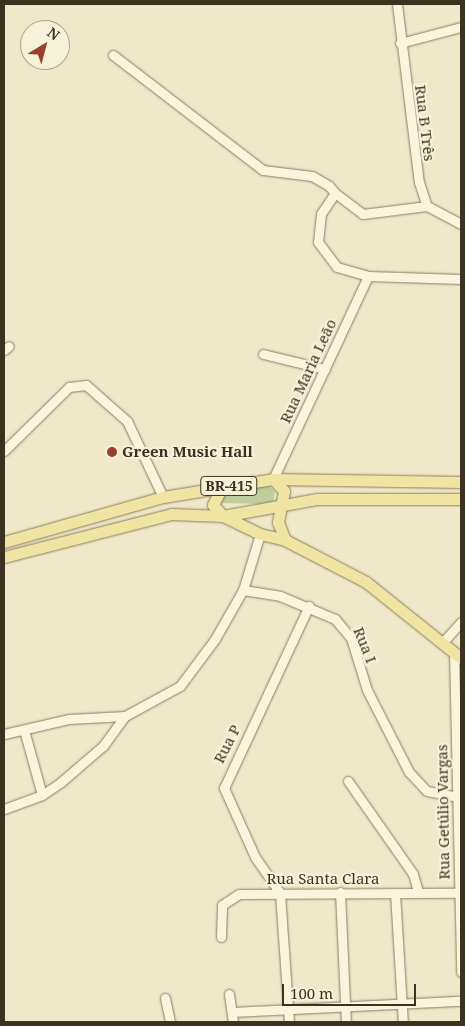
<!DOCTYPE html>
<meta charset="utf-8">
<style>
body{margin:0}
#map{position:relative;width:465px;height:1026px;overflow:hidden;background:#efe9c9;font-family:"Noto Serif",serif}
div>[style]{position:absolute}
.green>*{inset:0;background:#c0cd9d}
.roads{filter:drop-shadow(0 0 1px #8b7d5e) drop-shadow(0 0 1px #8b7d5e)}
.minor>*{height:9px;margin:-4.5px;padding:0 4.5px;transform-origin:4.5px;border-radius:4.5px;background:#f9f5dd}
.major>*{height:11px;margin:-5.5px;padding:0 5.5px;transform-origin:5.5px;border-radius:5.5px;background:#f0e4a3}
.dots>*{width:14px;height:14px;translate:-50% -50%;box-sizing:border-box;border:2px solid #f6f2d9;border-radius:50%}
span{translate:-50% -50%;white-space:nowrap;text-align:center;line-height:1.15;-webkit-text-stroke:4.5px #f6f2d9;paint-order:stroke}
.shield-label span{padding:1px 4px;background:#f6f2d9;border:1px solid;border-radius:4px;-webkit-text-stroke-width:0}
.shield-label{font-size:14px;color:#3c3221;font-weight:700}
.street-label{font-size:15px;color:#3c3221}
.poi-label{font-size:15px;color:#3c3221;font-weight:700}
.left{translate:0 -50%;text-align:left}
.frame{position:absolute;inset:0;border:5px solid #3c3221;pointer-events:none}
.north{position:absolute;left:20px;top:20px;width:50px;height:50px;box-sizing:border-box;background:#f6f2d9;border:1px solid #aca58f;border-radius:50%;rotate:37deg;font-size:14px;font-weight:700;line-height:20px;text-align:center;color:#3c3221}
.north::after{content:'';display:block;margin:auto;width:18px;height:22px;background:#9a3f2e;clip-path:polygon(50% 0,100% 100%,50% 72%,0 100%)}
.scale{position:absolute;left:282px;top:984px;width:134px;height:22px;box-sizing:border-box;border:2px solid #3c3221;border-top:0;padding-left:6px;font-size:15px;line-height:18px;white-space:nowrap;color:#3c3221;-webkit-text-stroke:4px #f6f2d9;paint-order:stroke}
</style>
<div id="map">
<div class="green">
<div style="clip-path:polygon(268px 485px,275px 492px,273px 504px,219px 503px,222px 493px)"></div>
</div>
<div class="roads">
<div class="minor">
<div style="left:397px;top:4px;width:179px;rotate:83deg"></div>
<div style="left:419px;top:182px;width:25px;rotate:72deg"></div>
<div style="left:427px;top:206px;width:38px;rotate:28deg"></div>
<div style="left:400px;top:43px;width:63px;rotate:-14.7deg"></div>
<div style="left:113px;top:55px;width:189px;rotate:37.5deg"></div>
<div style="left:263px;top:170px;width:49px;rotate:7deg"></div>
<div style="left:312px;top:176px;width:20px;rotate:30deg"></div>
<div style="left:329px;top:186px;width:9px;rotate:49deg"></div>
<div style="left:335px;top:193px;width:25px;rotate:124deg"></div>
<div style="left:321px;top:214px;width:28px;rotate:96deg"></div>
<div style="left:318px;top:242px;width:31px;rotate:53deg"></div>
<div style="left:337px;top:267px;width:32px;rotate:16deg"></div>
<div style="left:368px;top:276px;width:93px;rotate:1.8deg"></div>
<div style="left:335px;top:193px;width:35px;rotate:37deg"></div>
<div style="left:363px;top:214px;width:64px;rotate:-7.1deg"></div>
<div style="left:4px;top:350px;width:6px;rotate:-39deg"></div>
<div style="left:263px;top:354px;width:64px;rotate:13.6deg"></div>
<div style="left:4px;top:451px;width:91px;rotate:-44.6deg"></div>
<div style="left:69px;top:387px;width:17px;rotate:-7deg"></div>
<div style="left:86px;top:385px;width:55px;rotate:41.3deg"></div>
<div style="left:127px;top:421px;width:84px;rotate:64.7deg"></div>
<div style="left:273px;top:479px;width:224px;rotate:-64.9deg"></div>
<div style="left:260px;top:534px;width:59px;rotate:106.9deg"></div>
<div style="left:243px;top:590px;width:37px;rotate:9deg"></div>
<div style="left:280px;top:596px;width:60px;rotate:22.7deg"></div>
<div style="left:335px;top:619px;width:25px;rotate:50deg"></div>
<div style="left:351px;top:638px;width:54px;rotate:72.9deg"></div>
<div style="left:367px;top:690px;width:92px;rotate:62.9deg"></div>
<div style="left:409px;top:772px;width:26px;rotate:47deg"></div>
<div style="left:427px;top:791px;width:31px;rotate:11deg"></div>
<div style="left:443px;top:642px;width:27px;rotate:-48deg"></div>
<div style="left:454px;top:652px;width:320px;rotate:88.7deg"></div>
<div style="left:24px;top:730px;width:67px;rotate:74.5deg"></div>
<div style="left:4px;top:734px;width:67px;rotate:-13deg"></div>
<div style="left:69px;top:719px;width:56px;rotate:-3.1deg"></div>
<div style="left:348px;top:781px;width:113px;rotate:55deg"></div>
<div style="left:413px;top:874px;width:19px;rotate:74deg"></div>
<div style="left:4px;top:809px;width:40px;rotate:-20.2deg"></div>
<div style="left:42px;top:795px;width:23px;rotate:-34deg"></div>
<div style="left:61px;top:782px;width:55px;rotate:-40.6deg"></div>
<div style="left:103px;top:746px;width:37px;rotate:-54deg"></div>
<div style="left:125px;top:716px;width:63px;rotate:-28.6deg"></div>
<div style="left:180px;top:686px;width:59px;rotate:-53.3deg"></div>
<div style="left:215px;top:639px;width:56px;rotate:-60.3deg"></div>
<div style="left:340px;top:892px;width:130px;rotate:87.4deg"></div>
<div style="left:395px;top:893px;width:129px;rotate:86.5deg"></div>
<div style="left:221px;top:937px;width:32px;rotate:-88deg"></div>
<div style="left:222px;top:905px;width:20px;rotate:-33deg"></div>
<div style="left:239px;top:894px;width:222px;rotate:-0.3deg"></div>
<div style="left:229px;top:994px;width:28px;rotate:82deg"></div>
<div style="left:165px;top:998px;width:25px;rotate:78deg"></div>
<div style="left:232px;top:1012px;width:229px;rotate:-2.8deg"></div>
<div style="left:289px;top:1022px;width:129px;rotate:-94deg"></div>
<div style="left:280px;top:893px;width:44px;rotate:-124.8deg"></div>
<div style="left:255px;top:857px;width:76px;rotate:-114.2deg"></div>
<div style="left:224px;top:788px;width:201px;rotate:-65deg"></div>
</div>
<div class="major">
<div style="left:273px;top:479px;width:16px;rotate:47deg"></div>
<div style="left:284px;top:491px;width:32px;rotate:101deg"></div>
<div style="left:278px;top:522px;width:19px;rotate:69deg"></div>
<div style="left:222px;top:487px;width:20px;rotate:117deg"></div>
<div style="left:213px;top:505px;width:15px;rotate:48deg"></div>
<div style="left:223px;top:516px;width:41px;rotate:25.9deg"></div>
<div style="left:260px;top:534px;width:26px;rotate:13deg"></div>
<div style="left:285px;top:540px;width:91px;rotate:27.4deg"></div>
<div style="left:366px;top:582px;width:122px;rotate:38.7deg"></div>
<div style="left:4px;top:542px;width:165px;rotate:-15.8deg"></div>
<div style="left:163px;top:497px;width:111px;rotate:-9.3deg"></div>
<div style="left:273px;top:479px;width:188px;rotate:0.9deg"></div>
<div style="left:4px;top:557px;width:172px;rotate:-14.4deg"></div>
<div style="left:171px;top:514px;width:52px;rotate:2.2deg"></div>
<div style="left:223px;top:516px;width:96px;rotate:-10.3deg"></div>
<div style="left:317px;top:499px;width:144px"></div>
</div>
</div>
<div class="dots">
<div style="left:112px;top:452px;background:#9a3f2e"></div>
</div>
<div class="shield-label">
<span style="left:229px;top:486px">BR-415</span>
</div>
<div class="street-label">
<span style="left:425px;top:123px;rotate:83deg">Rua B Três</span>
<span style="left:308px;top:371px;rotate:-65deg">Rua Maria Leão</span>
<span style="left:365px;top:645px;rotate:68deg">Rua I</span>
<span style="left:227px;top:744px;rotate:-63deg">Rua P</span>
<span style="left:443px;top:812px;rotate:-91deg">Rua Getúlio Vargas</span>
<span style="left:323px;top:879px">Rua Santa Clara</span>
</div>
<div class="poi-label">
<span class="left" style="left:122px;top:452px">Green Music Hall</span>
</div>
<div class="frame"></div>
<div class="north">N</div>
<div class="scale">100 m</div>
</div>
